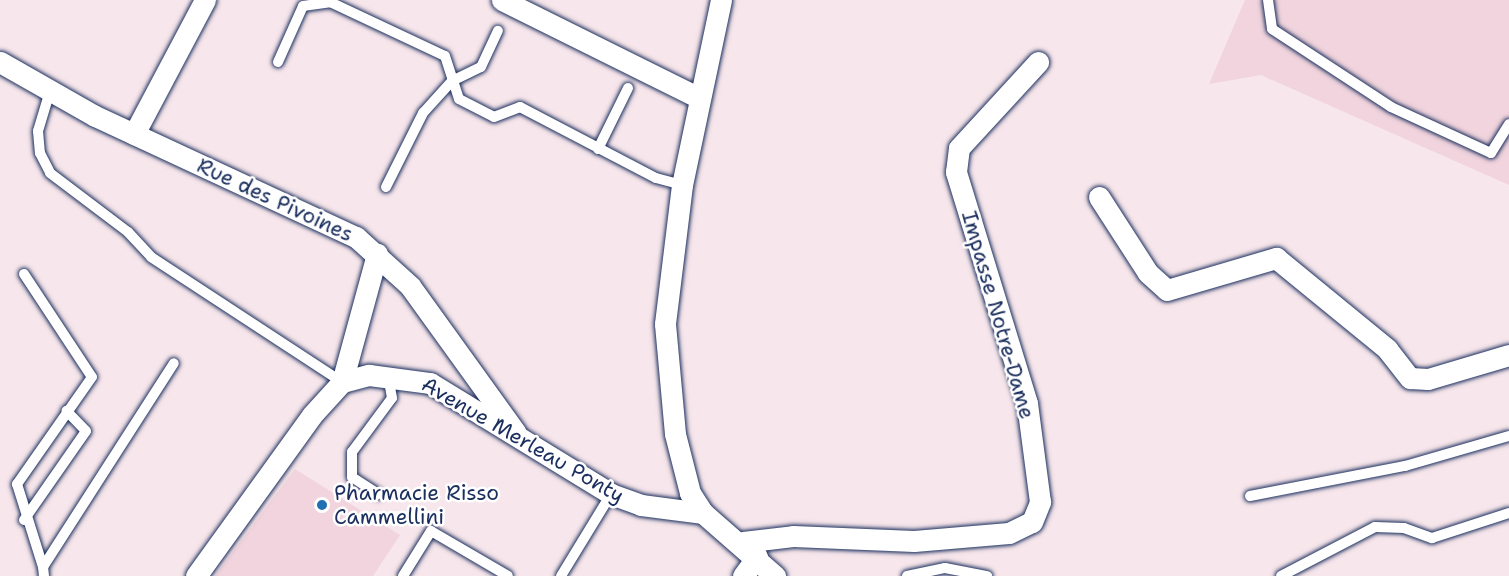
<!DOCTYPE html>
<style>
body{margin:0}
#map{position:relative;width:1509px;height:576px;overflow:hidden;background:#f7e6eb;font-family:"Shantell Sans",sans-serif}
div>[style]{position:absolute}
.built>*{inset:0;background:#f1d4dd}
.roads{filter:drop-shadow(0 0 2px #1b2f5e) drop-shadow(0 0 2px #1b2f5e)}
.service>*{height:10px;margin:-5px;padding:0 5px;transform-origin:5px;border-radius:5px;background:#fff}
.minor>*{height:21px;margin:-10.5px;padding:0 10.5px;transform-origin:10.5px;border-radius:10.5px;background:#fff}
.dots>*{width:16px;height:16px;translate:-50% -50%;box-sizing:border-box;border:3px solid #fff;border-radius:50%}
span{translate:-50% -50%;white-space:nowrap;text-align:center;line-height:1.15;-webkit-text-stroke:5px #fff;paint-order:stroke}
.street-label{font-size:21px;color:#1b2f5e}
.poi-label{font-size:21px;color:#1b2f5e}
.left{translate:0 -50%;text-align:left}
</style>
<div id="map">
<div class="built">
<div style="clip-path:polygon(1245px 0,1509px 0,1509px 185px,1261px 75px,1209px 84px)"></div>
<div style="clip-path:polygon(295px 469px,400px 535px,373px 576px,215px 576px)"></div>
</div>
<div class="roads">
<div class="service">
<div style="left:1268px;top:0;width:29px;rotate:82deg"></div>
<div style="left:1272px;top:29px;width:142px;rotate:33.2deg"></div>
<div style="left:1391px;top:107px;width:110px;rotate:24.7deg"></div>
<div style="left:1491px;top:153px;width:34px;rotate:-58deg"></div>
<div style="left:278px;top:62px;width:61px;rotate:-65.9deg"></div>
<div style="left:303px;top:6px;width:27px;rotate:-8deg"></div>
<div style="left:330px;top:2px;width:127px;rotate:25.2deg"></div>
<div style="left:445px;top:56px;width:45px;rotate:72deg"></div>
<div style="left:459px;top:99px;width:39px;rotate:27deg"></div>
<div style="left:494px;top:117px;width:28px;rotate:-21deg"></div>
<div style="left:520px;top:107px;width:153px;rotate:27.6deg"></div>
<div style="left:656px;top:178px;width:27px;rotate:15deg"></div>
<div style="left:50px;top:91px;width:42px;rotate:106.7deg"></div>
<div style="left:38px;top:131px;width:22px;rotate:85deg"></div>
<div style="left:40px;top:153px;width:22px;rotate:63deg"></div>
<div style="left:50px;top:173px;width:98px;rotate:37.1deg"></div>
<div style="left:128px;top:232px;width:34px;rotate:47deg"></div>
<div style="left:151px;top:257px;width:228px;rotate:33.2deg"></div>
<div style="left:598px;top:149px;width:68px;rotate:-63.8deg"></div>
<div style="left:386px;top:187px;width:83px;rotate:-63.4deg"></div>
<div style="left:423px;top:113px;width:43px;rotate:-47.8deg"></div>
<div style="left:452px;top:81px;width:32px;rotate:-26deg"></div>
<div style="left:481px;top:67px;width:40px;rotate:-65deg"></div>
<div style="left:24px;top:274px;width:123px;rotate:56.6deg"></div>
<div style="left:92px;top:377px;width:131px;rotate:125deg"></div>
<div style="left:17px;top:484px;width:87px;rotate:72.6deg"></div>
<div style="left:378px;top:494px;width:31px;rotate:-147deg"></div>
<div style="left:352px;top:477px;width:25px;rotate:-90deg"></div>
<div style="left:352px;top:452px;width:67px;rotate:-53.5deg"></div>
<div style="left:392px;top:398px;width:22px;rotate:-100deg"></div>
<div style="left:1250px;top:496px;width:158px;rotate:-11deg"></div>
<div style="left:1405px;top:466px;width:108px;rotate:-16.1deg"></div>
<div style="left:24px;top:520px;width:108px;rotate:-55.1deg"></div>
<div style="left:86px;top:431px;width:28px;rotate:-134deg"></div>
<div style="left:44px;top:576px;width:9px;rotate:-96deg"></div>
<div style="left:43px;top:567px;width:242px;rotate:-57.3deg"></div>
<div style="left:403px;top:576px;width:53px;rotate:-58.1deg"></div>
<div style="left:431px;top:531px;width:89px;rotate:30.3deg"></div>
<div style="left:561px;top:576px;width:96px;rotate:-58.6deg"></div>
<div style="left:907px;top:576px;width:39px;rotate:-12deg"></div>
<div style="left:945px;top:568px;width:43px;rotate:10.8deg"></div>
<div style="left:1281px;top:576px;width:106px;rotate:-27.5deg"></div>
<div style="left:1375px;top:527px;width:29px;rotate:2deg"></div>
<div style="left:1404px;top:528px;width:30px;rotate:20deg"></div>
<div style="left:1432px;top:538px;width:81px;rotate:-18deg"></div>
</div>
<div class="minor">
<div style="left:502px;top:0;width:218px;rotate:26.4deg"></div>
<div style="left:721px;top:0;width:189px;rotate:101.9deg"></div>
<div style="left:682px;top:185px;width:140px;rotate:97deg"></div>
<div style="left:665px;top:324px;width:110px;rotate:84.8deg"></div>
<div style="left:675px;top:434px;width:61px;rotate:75.7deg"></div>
<div style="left:690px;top:493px;width:24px;rotate:57deg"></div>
<div style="left:703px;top:513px;width:96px;rotate:41.2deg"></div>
<div style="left:0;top:62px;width:109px;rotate:29.6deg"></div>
<div style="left:95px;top:116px;width:288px;rotate:24.9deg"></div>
<div style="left:356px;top:237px;width:73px;rotate:42.2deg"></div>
<div style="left:410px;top:286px;width:181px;rotate:54.2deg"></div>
<div style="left:134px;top:134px;width:152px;rotate:-62.1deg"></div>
<div style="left:1099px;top:197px;width:90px;rotate:57.2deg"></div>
<div style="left:1148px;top:273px;width:25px;rotate:42deg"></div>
<div style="left:1167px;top:290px;width:114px;rotate:-16.4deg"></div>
<div style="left:1276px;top:258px;width:144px;rotate:39.3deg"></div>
<div style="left:1387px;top:349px;width:37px;rotate:52deg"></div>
<div style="left:1410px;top:378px;width:18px;rotate:3deg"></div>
<div style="left:1428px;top:379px;width:84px;rotate:-16.5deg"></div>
<div style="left:342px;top:382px;width:133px;rotate:-74.7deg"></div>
<div style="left:743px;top:542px;width:50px;rotate:-6.8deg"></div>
<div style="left:793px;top:536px;width:121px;rotate:2.4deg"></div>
<div style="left:914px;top:541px;width:95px;rotate:-4.8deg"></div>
<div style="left:1009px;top:533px;width:25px;rotate:-26deg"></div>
<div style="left:1032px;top:522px;width:22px;rotate:-68deg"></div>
<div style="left:1040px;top:502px;width:100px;rotate:-97.5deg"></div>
<div style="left:1027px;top:403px;width:242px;rotate:-107.1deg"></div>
<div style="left:956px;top:172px;width:24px;rotate:-83deg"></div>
<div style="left:959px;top:148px;width:117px;rotate:-47.4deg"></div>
<div style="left:196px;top:576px;width:198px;rotate:-54.2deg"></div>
<div style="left:312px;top:415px;width:45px;rotate:-47.7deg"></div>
<div style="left:342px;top:382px;width:28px;rotate:-15deg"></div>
<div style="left:369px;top:375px;width:62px;rotate:7.5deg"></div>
<div style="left:430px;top:383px;width:212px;rotate:31.5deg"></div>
<div style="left:611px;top:494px;width:32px;rotate:20deg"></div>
<div style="left:641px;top:505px;width:63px;rotate:7.4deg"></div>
<div style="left:743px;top:576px;width:24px;rotate:-54deg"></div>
</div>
</div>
<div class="dots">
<div style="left:322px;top:505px;background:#1f6fb2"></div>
</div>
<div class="street-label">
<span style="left:275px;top:200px;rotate:25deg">Rue des Pivoines</span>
<span style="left:998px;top:315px;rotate:74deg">Impasse Notre-Dame</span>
<span style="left:523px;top:440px;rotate:30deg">Avenue Merleau Ponty</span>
</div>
<div class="poi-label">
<span class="left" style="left:334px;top:505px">Pharmacie Risso<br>Cammellini</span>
</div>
</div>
